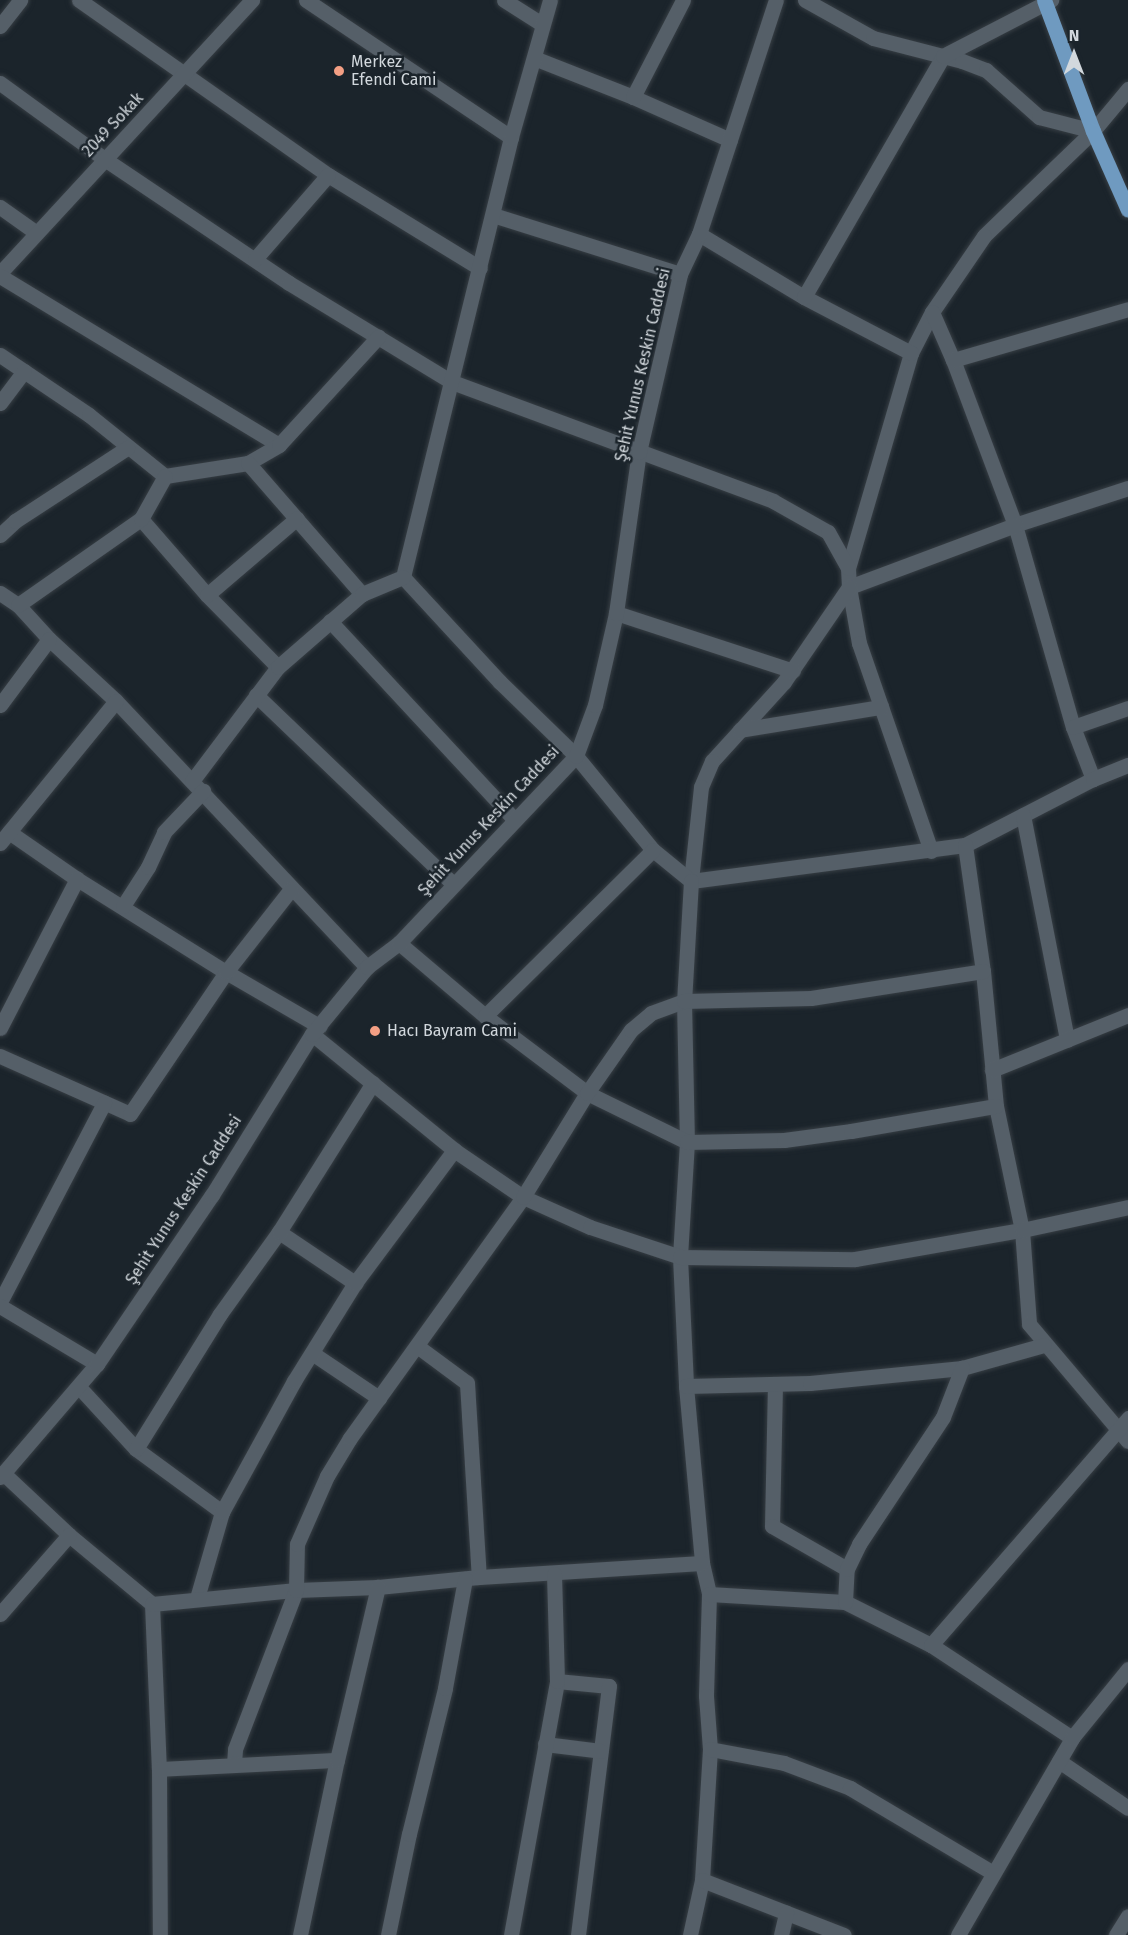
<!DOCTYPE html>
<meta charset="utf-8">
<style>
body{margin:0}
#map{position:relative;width:1128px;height:1935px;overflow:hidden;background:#1b242b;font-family:"Fira Sans",sans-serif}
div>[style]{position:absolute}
.roads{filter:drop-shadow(0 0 2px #373e44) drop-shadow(0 0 2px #373e44)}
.minor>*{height:15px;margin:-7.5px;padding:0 7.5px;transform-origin:7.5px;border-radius:7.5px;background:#555f68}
.major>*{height:15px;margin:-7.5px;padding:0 7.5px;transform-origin:7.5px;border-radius:7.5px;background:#6f9ac0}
.dots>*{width:16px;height:16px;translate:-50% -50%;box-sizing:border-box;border:3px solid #1b242b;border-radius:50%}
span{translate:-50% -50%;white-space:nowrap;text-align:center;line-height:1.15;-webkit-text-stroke:5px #1b242b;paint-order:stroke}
.poi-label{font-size:16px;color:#d2d8dd}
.left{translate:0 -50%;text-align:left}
.street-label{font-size:16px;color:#d2d8dd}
.north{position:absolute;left:1044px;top:24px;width:60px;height:60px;-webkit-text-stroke:4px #1b242b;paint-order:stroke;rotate:0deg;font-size:16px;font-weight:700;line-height:24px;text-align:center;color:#d2d8dd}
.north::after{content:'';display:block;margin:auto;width:21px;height:27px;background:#d2d8dd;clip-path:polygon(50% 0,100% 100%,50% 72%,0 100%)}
</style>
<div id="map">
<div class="roads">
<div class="minor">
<div style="left:79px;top:0;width:304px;rotate:35.1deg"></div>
<div style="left:328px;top:175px;width:178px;rotate:31.5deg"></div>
<div style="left:306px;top:0;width:247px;rotate:33.8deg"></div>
<div style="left:504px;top:0;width:45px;rotate:32.3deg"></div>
<div style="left:805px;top:0;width:78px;rotate:29.2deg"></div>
<div style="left:873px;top:38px;width:92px;rotate:14.5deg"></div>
<div style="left:962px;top:61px;width:26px;rotate:21deg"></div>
<div style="left:986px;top:70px;width:71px;rotate:41.6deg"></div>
<div style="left:1039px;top:117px;width:56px;rotate:14.5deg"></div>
<div style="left:1093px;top:131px;width:151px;rotate:136.1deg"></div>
<div style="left:984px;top:236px;width:92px;rotate:124.4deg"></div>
<div style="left:932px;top:312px;width:46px;rotate:117.1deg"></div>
<div style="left:911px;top:353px;width:224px;rotate:106.3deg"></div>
<div style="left:848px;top:568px;width:19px;rotate:87deg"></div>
<div style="left:849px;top:587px;width:57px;rotate:79.9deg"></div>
<div style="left:859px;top:643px;width:220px;rotate:70.9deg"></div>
<div style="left:0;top:26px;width:33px;rotate:-52deg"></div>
<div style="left:534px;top:58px;width:106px;rotate:21.5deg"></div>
<div style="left:633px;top:97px;width:106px;rotate:23.9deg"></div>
<div style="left:0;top:83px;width:131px;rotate:36deg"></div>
<div style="left:106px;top:160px;width:220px;rotate:33.9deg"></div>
<div style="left:289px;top:283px;width:191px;rotate:31.3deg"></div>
<div style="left:452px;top:382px;width:342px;rotate:20.3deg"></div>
<div style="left:773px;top:501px;width:63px;rotate:29.4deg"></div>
<div style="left:828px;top:532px;width:41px;rotate:60.9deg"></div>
<div style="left:633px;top:97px;width:109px;rotate:-62.7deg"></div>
<div style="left:1093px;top:131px;width:55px;rotate:-50.2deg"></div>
<div style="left:0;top:207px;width:43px;rotate:35.5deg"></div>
<div style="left:493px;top:215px;width:196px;rotate:17.5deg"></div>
<div style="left:699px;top:234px;width:122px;rotate:31deg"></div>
<div style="left:804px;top:297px;width:121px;rotate:27.6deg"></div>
<div style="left:255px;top:259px;width:111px;rotate:-49deg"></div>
<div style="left:0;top:273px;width:372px;rotate:-47.3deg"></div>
<div style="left:0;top:276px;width:326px;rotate:31.2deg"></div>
<div style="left:804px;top:297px;width:278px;rotate:-60deg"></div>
<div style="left:943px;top:56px;width:122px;rotate:-27.4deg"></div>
<div style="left:932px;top:312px;width:52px;rotate:66.4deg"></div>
<div style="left:953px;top:360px;width:176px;rotate:69.4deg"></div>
<div style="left:1015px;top:525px;width:210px;rotate:74deg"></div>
<div style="left:1073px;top:727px;width:56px;rotate:69deg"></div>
<div style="left:0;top:355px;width:107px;rotate:34deg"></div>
<div style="left:89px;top:415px;width:97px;rotate:38.8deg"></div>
<div style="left:165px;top:476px;width:84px;rotate:-8.9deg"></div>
<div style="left:248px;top:463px;width:36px;rotate:-30deg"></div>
<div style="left:279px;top:445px;width:147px;rotate:-47.5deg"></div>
<div style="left:953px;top:360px;width:182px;rotate:-16.2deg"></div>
<div style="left:0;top:403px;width:40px;rotate:-53deg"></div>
<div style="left:248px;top:463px;width:174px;rotate:49deg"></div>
<div style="left:1128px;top:488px;width:119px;rotate:161.9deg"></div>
<div style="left:1015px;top:525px;width:177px;rotate:159.5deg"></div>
<div style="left:849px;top:587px;width:115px;rotate:124.4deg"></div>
<div style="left:784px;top:682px;width:107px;rotate:132.3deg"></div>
<div style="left:712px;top:761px;width:28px;rotate:113deg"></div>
<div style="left:701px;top:787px;width:95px;rotate:96.1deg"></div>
<div style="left:691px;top:881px;width:276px;rotate:-7.5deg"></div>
<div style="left:965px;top:845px;width:144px;rotate:-27.3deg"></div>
<div style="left:1093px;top:779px;width:38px;rotate:-22deg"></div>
<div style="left:141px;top:519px;width:101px;rotate:49deg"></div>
<div style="left:207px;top:595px;width:101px;rotate:45.4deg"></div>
<div style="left:0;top:535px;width:21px;rotate:-43deg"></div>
<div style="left:15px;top:521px;width:134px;rotate:-33.1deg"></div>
<div style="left:403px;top:577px;width:143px;rotate:47.3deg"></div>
<div style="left:500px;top:682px;width:106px;rotate:44.2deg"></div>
<div style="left:576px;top:756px;width:122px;rotate:50.7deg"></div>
<div style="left:653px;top:850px;width:49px;rotate:39.2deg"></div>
<div style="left:691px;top:881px;width:120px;rotate:93.3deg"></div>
<div style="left:684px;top:1001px;width:141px;rotate:88.8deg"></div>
<div style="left:687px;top:1142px;width:115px;rotate:93.5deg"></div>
<div style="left:680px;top:1257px;width:129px;rotate:87.3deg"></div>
<div style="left:686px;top:1386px;width:178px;rotate:84.8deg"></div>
<div style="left:702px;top:1563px;width:32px;rotate:77deg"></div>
<div style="left:709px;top:1594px;width:102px;rotate:91.7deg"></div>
<div style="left:706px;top:1696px;width:53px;rotate:85.7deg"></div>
<div style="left:710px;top:1749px;width:131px;rotate:93.5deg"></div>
<div style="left:702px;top:1880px;width:56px;rotate:102.3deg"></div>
<div style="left:403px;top:577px;width:453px;rotate:-76.2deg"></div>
<div style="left:511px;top:137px;width:142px;rotate:-74.1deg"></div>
<div style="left:0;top:593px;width:22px;rotate:34deg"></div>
<div style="left:18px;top:605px;width:46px;rotate:47.6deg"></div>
<div style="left:49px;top:639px;width:91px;rotate:42.8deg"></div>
<div style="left:116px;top:701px;width:366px;rotate:46.7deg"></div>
<div style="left:207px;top:595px;width:118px;rotate:-40.5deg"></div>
<div style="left:18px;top:605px;width:150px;rotate:-35deg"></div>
<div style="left:141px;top:519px;width:49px;rotate:-60.8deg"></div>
<div style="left:616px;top:613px;width:186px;rotate:18.1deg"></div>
<div style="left:330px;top:621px;width:270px;rotate:47.1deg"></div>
<div style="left:256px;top:695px;width:273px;rotate:43.8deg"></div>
<div style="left:0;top:705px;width:82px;rotate:-53.4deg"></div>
<div style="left:1073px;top:727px;width:58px;rotate:-19.1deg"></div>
<div style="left:740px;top:730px;width:143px;rotate:-9.3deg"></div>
<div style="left:192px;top:781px;width:143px;rotate:-53deg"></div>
<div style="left:278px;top:667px;width:111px;rotate:-41deg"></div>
<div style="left:362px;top:594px;width:44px;rotate:-22.5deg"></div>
<div style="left:1023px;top:815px;width:229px;rotate:78.9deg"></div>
<div style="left:9px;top:832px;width:83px;rotate:34.7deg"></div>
<div style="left:77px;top:879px;width:176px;rotate:32deg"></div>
<div style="left:226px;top:972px;width:108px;rotate:30.1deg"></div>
<div style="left:0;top:843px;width:183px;rotate:-50.8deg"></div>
<div style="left:965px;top:845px;width:127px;rotate:81.9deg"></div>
<div style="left:983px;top:971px;width:136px;rotate:84.5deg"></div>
<div style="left:996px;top:1106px;width:127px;rotate:78.2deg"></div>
<div style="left:1022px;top:1230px;width:94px;rotate:85.7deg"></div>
<div style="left:1029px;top:1324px;width:153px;rotate:49.8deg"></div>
<div style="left:123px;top:906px;width:46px;rotate:-57.3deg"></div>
<div style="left:148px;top:867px;width:38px;rotate:-65deg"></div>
<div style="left:164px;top:832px;width:57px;rotate:-46.4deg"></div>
<div style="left:399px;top:943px;width:113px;rotate:40.3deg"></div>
<div style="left:485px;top:1016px;width:128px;rotate:37deg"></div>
<div style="left:587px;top:1093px;width:111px;rotate:26.1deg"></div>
<div style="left:687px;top:1142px;width:97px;rotate:-1.2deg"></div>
<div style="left:784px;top:1140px;width:68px;rotate:-7.7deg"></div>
<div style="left:851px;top:1131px;width:147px;rotate:-9.8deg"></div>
<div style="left:485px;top:1016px;width:236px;rotate:-44.7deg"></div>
<div style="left:0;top:1028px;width:168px;rotate:-62.7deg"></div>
<div style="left:312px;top:1034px;width:183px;rotate:39.2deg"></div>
<div style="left:454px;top:1150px;width:83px;rotate:34.3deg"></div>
<div style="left:523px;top:1197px;width:73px;rotate:24.1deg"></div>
<div style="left:590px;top:1227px;width:95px;rotate:18.4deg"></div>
<div style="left:680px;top:1257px;width:175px;rotate:0.7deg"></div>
<div style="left:855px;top:1259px;width:169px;rotate:-9.9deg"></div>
<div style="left:1022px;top:1230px;width:108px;rotate:-12.2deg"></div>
<div style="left:0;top:1056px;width:142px;rotate:24deg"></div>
<div style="left:130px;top:1114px;width:171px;rotate:-55.9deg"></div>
<div style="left:226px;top:972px;width:105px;rotate:-51.9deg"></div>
<div style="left:992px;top:1070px;width:147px;rotate:-22deg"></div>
<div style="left:279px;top:1232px;width:92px;rotate:33.9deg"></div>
<div style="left:0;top:1302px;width:225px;rotate:-62.4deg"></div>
<div style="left:0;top:1306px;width:113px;rotate:30.9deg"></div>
<div style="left:417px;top:1346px;width:62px;rotate:36.5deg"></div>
<div style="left:467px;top:1383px;width:194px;rotate:86.5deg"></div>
<div style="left:312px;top:1353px;width:81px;rotate:33.9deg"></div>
<div style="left:775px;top:1384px;width:142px;rotate:91.2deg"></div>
<div style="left:772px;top:1526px;width:86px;rotate:29.8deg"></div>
<div style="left:686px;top:1386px;width:124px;rotate:-1.4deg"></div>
<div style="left:810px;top:1383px;width:153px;rotate:-5.6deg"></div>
<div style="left:962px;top:1368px;width:85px;rotate:-15.7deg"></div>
<div style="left:79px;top:1387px;width:84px;rotate:47.4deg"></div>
<div style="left:136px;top:1449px;width:107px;rotate:36.2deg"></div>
<div style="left:136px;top:1449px;width:159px;rotate:-58.1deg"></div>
<div style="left:220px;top:1314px;width:101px;rotate:-54.3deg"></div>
<div style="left:279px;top:1232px;width:176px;rotate:-57.8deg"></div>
<div style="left:3px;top:1473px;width:91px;rotate:43.2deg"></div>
<div style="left:69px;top:1535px;width:108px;rotate:39.7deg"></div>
<div style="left:152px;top:1604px;width:165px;rotate:87.6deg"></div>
<div style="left:159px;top:1769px;width:166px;rotate:89.7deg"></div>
<div style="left:0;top:1477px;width:149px;rotate:-49.4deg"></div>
<div style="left:97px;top:1364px;width:204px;rotate:-55.8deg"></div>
<div style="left:212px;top:1195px;width:190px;rotate:-58.2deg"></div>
<div style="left:312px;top:1034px;width:87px;rotate:-50.6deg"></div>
<div style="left:367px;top:967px;width:40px;rotate:-37deg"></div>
<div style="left:399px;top:943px;width:257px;rotate:-46.6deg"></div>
<div style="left:576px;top:756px;width:54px;rotate:-69.6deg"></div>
<div style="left:595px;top:705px;width:94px;rotate:-77.1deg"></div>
<div style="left:616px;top:613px;width:163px;rotate:-81.9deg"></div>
<div style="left:639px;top:452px;width:183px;rotate:-77deg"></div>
<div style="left:680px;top:274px;width:44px;rotate:-64.6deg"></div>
<div style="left:699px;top:234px;width:246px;rotate:-71.8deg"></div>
<div style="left:709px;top:1594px;width:136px;rotate:3.4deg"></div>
<div style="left:845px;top:1602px;width:96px;rotate:26.6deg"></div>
<div style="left:931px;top:1645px;width:169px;rotate:33.4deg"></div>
<div style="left:197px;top:1598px;width:90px;rotate:-73.8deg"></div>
<div style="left:222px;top:1512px;width:149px;rotate:-61.2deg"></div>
<div style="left:294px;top:1381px;width:115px;rotate:-58.1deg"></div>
<div style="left:355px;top:1283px;width:166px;rotate:-53.3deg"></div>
<div style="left:845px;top:1602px;width:33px;rotate:-87deg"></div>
<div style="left:847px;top:1569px;width:28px;rotate:-64deg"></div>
<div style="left:859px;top:1544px;width:152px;rotate:-56.5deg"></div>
<div style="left:943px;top:1417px;width:53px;rotate:-68.8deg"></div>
<div style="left:152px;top:1604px;width:145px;rotate:-5.6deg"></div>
<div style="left:296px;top:1590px;width:82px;rotate:-2.1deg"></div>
<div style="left:378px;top:1587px;width:101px;rotate:-5.7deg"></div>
<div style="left:479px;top:1577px;width:223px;rotate:-3.6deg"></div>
<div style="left:0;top:1614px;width:105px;rotate:-48.9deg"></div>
<div style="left:931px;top:1645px;width:301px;rotate:-49deg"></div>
<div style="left:557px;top:1681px;width:52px;rotate:5.5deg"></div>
<div style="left:609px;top:1686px;width:251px;rotate:97.1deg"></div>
<div style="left:545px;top:1744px;width:56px;rotate:7.1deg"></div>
<div style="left:710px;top:1749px;width:75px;rotate:10.7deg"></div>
<div style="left:784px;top:1763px;width:71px;rotate:20.7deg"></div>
<div style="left:850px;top:1788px;width:166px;rotate:30.7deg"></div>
<div style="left:1059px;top:1761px;width:83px;rotate:34.3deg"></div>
<div style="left:234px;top:1764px;width:15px;rotate:-86deg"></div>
<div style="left:235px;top:1749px;width:170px;rotate:-69deg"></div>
<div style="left:296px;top:1590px;width:46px;rotate:-88.8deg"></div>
<div style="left:297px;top:1544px;width:74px;rotate:-66.2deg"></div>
<div style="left:327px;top:1476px;width:44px;rotate:-58.8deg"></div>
<div style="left:350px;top:1438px;width:297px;rotate:-54.3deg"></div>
<div style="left:523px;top:1197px;width:122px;rotate:-58.4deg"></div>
<div style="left:587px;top:1093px;width:77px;rotate:-55.1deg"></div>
<div style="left:631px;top:1030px;width:26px;rotate:-40deg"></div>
<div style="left:651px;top:1013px;width:35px;rotate:-20deg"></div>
<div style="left:684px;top:1001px;width:127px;rotate:-1.4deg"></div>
<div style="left:811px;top:998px;width:174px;rotate:-8.9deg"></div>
<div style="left:159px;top:1769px;width:178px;rotate:-2.9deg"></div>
<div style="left:702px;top:1880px;width:152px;rotate:21.2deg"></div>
<div style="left:300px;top:1935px;width:179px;rotate:-78.1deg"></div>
<div style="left:337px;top:1760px;width:178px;rotate:-76.7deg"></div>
<div style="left:388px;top:1935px;width:103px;rotate:-78.3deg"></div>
<div style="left:409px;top:1834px;width:150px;rotate:-76.1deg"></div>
<div style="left:445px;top:1688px;width:111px;rotate:-79.6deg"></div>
<div style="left:511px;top:1935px;width:258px;rotate:-79.7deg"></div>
<div style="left:557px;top:1681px;width:107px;rotate:-91.6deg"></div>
<div style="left:781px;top:1935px;width:23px;rotate:-77deg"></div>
<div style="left:958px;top:1935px;width:228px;rotate:-59.9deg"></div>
<div style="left:1072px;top:1738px;width:89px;rotate:-50.9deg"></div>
<div style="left:1116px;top:1935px;width:22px;rotate:-58deg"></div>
</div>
<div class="major">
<div style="left:1044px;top:0;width:140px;rotate:69.5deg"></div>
<div style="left:1093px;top:131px;width:86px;rotate:66.1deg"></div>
</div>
</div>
<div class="dots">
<div style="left:339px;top:71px;background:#f39f84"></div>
<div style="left:375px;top:1031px;background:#f39f84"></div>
</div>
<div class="poi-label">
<span class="left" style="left:351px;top:71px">Merkez<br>Efendi Cami</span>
<span class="left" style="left:387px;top:1031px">Hacı Bayram Cami</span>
</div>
<div class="street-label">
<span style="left:113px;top:125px;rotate:-47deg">2049 Sokak</span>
<span style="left:643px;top:365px;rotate:-77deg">Şehit Yunus Keskin Caddesi</span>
<span style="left:489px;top:821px;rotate:-47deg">Şehit Yunus Keskin Caddesi</span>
<span style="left:184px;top:1200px;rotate:-57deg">Şehit Yunus Keskin Caddesi</span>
</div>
<div class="north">N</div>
</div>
